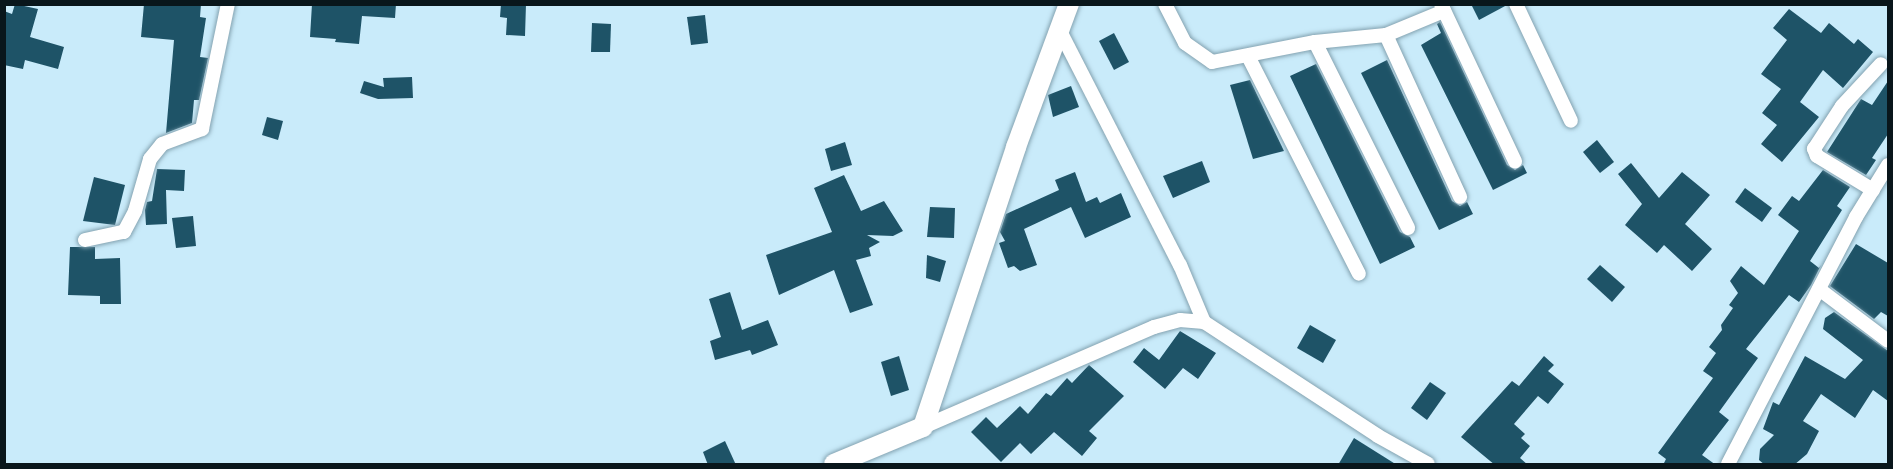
<!DOCTYPE html>
<style>
body{margin:0}
#map{position:relative;width:1893px;height:469px;overflow:hidden;background:#c9ebfa;font-family:"Space Grotesk",sans-serif}
div>[style]{position:absolute}
.building>*{inset:0;background:#1e5367}
.roads{filter:drop-shadow(0 0 2px #83a2b0) drop-shadow(0 0 2px #83a2b0)}
.street>*{height:14px;margin:-7px;padding:0 7px;transform-origin:7px;border-radius:7px;background:#fff}
.secondary>*{height:20px;margin:-10px;padding:0 10px;transform-origin:10px;border-radius:10px;background:#fff}
span{translate:-50% -50%;white-space:nowrap;text-align:center;line-height:1.15;-webkit-text-stroke:6px #e2f6ff;paint-order:stroke}
.frame{position:absolute;inset:0;border:6px solid #09161b;pointer-events:none}
</style>
<div id="map">
<div class="building">
<div style="clip-path:polygon(15px 4px,38px 9px,30px 37px,64px 47px,58px 69px,25px 60px,23px 69px,4px 65px,4px 11px,12px 14px)"></div>
<div style="clip-path:polygon(144px 4px,201px 4px,200px 17px,206px 18px,200px 57px,208px 58px,199px 100px,194px 100px,192px 123px,166px 133px,174px 40px,141px 37px)"></div>
<div style="clip-path:polygon(312px 4px,396px 4px,395px 18px,362px 16px,359px 44px,335px 42px,336px 39px,310px 37px)"></div>
<div style="clip-path:polygon(501px 4px,526px 4px,525px 36px,506px 35px,507px 18px,500px 17px)"></div>
<div style="clip-path:polygon(1471px 4px,1507px 4px,1507px 5px,1479px 20px)"></div>
<div style="clip-path:polygon(1789px 9px,1821px 33px,1829px 23px,1854px 44px,1858px 39px,1873px 52px,1843px 88px,1823px 70px,1800px 102px,1819px 117px,1782px 162px,1761px 144px,1777px 125px,1762px 113px,1781px 89px,1761px 74px,1787px 40px,1773px 28px)"></div>
<div style="clip-path:polygon(705px 15px,708px 43px,691px 45px,687px 17px)"></div>
<div style="clip-path:polygon(1440px 22px,1507px 165px,1515px 170px,1523px 165px,1527px 173px,1493px 190px,1421px 45px,1441px 33px,1437px 24px)"></div>
<div style="clip-path:polygon(592px 23px,611px 24px,610px 52px,591px 52px)"></div>
<div style="clip-path:polygon(1114px 33px,1129px 62px,1114px 70px,1099px 41px)"></div>
<div style="clip-path:polygon(1387px 60px,1452px 201px,1460px 206px,1467px 202px,1473px 214px,1439px 230px,1361px 73px)"></div>
<div style="clip-path:polygon(1316px 64px,1400px 232px,1410px 237px,1415px 247px,1380px 264px,1290px 76px)"></div>
<div style="clip-path:polygon(412px 77px,413px 98px,378px 99px,360px 93px,364px 81px,384px 87px,383px 78px)"></div>
<div style="clip-path:polygon(1250px 80px,1284px 151px,1253px 159px,1230px 85px)"></div>
<div style="clip-path:polygon(1888px 81px,1888px 134px,1872px 158px,1876px 160px,1866px 175px,1827px 152px,1861px 99px,1872px 105px)"></div>
<div style="clip-path:polygon(1071px 86px,1079px 107px,1053px 117px,1048px 95px)"></div>
<div style="clip-path:polygon(267px 117px,283px 121px,278px 140px,262px 135px)"></div>
<div style="clip-path:polygon(1597px 140px,1614px 162px,1600px 173px,1583px 152px)"></div>
<div style="clip-path:polygon(845px 142px,852px 165px,831px 171px,825px 149px)"></div>
<div style="clip-path:polygon(1202px 161px,1210px 182px,1173px 198px,1163px 176px)"></div>
<div style="clip-path:polygon(1631px 163px,1659px 198px,1682px 172px,1710px 195px,1685px 224px,1712px 249px,1692px 271px,1664px 245px,1657px 253px,1625px 225px,1642px 204px,1618px 174px)"></div>
<div style="clip-path:polygon(157px 169px,185px 170px,184px 191px,166px 190px,167px 224px,146px 225px,145px 210px,147px 202px,152px 201px)"></div>
<div style="clip-path:polygon(1823px 170px,1850px 187px,1837px 206px,1842px 210px,1810px 261px,1819px 268px,1821px 265px,1811px 285px,1799px 302px,1789px 295px,1746px 349px,1758px 358px,1719px 412px,1729px 420px,1702px 455px,1716px 465px,1663px 465px,1666px 459px,1658px 453px,1713px 378px,1703px 371px,1716px 353px,1709px 347px,1722px 330px,1721px 325px,1733px 308px,1729px 305px,1738px 293px,1730px 281px,1741px 266px,1764px 285px,1799px 231px,1778px 215px,1792px 196px,1799px 201px)"></div>
<div style="clip-path:polygon(1075px 172px,1086px 202px,1097px 197px,1100px 203px,1121px 193px,1131px 217px,1085px 238px,1071px 207px,1024px 229px,1037px 265px,1020px 271px,1014px 266px,1008px 268px,999px 243px,1005px 241px,1000px 232px,1006px 214px,1059px 190px,1055px 180px)"></div>
<div style="clip-path:polygon(844px 175px,861px 211px,884px 201px,903px 231px,893px 236px,867px 235px,880px 242px,869px 248px,871px 256px,856px 260px,873px 305px,850px 313px,834px 270px,779px 295px,766px 255px,832px 232px,814px 188px)"></div>
<div style="clip-path:polygon(94px 177px,125px 185px,115px 225px,83px 221px)"></div>
<div style="clip-path:polygon(1745px 188px,1772px 208px,1762px 222px,1735px 202px)"></div>
<div style="clip-path:polygon(930px 207px,955px 208px,954px 238px,927px 237px)"></div>
<div style="clip-path:polygon(193px 216px,196px 246px,176px 248px,172px 218px)"></div>
<div style="clip-path:polygon(1856px 244px,1888px 263px,1888px 316px,1881px 312px,1874px 319px,1830px 286px)"></div>
<div style="clip-path:polygon(70px 247px,95px 247px,95px 259px,120px 258px,121px 304px,100px 304px,100px 296px,68px 295px)"></div>
<div style="clip-path:polygon(927px 255px,946px 261px,940px 282px,926px 278px)"></div>
<div style="clip-path:polygon(1600px 265px,1625px 287px,1612px 302px,1587px 279px)"></div>
<div style="clip-path:polygon(730px 292px,742px 330px,768px 320px,778px 345px,752px 355px,750px 350px,715px 360px,710px 341px,721px 337px,709px 299px)"></div>
<div style="clip-path:polygon(1834px 312px,1888px 351px,1888px 401px,1873px 390px,1855px 418px,1821px 394px,1803px 421px,1819px 431px,1807px 454px,1794px 465px,1765px 465px,1759px 460px,1760px 449px,1774px 435px,1763px 429px,1773px 402px,1779px 405px,1805px 356px,1845px 379px,1863px 360px,1823px 329px,1825px 318px)"></div>
<div style="clip-path:polygon(1310px 325px,1336px 340px,1323px 363px,1297px 348px)"></div>
<div style="clip-path:polygon(1180px 331px,1216px 353px,1198px 379px,1183px 368px,1165px 389px,1133px 362px,1144px 348px,1159px 360px)"></div>
<div style="clip-path:polygon(899px 356px,909px 390px,891px 396px,881px 362px)"></div>
<div style="clip-path:polygon(1544px 356px,1554px 365px,1548px 371px,1564px 384px,1548px 404px,1538px 396px,1514px 424px,1525px 434px,1521px 438px,1530px 446px,1520px 458px,1528px 465px,1495px 465px,1461px 437px,1512px 381px,1519px 386px)"></div>
<div style="clip-path:polygon(1089px 365px,1124px 396px,1089px 431px,1097px 438px,1082px 456px,1054px 432px,1031px 454px,1020px 443px,1001px 462px,971px 432px,986px 417px,997px 428px,1020px 406px,1028px 414px,1046px 393px,1051px 396px,1067px 378px,1072px 383px)"></div>
<div style="clip-path:polygon(1430px 382px,1446px 393px,1427px 420px,1411px 408px)"></div>
<div style="clip-path:polygon(1354px 438px,1397px 465px,1338px 465px)"></div>
<div style="clip-path:polygon(725px 441px,736px 465px,708px 465px,703px 452px)"></div>
</div>
<div class="roads">
<div class="street">
<div style="left:1165px;top:4px;width:44px;rotate:62.9deg"></div>
<div style="left:1185px;top:43px;width:33px;rotate:35deg"></div>
<div style="left:1212px;top:62px;width:105px;rotate:-11deg"></div>
<div style="left:1315px;top:42px;width:71px;rotate:-5.6deg"></div>
<div style="left:1386px;top:35px;width:178px;rotate:65.4deg"></div>
<div style="left:1441px;top:4px;width:174px;rotate:64.8deg"></div>
<div style="left:1516px;top:4px;width:129px;rotate:64.8deg"></div>
<div style="left:1060px;top:31px;width:263px;rotate:62.9deg"></div>
<div style="left:1180px;top:265px;width:62px;rotate:67.2deg"></div>
<div style="left:1386px;top:35px;width:63px;rotate:-22.5deg"></div>
<div style="left:1315px;top:42px;width:208px;rotate:63.4deg"></div>
<div style="left:1249px;top:58px;width:242px;rotate:63deg"></div>
<div style="left:1873px;top:190px;width:66px;rotate:-148.7deg"></div>
<div style="left:1817px;top:156px;width:8px;rotate:-113deg"></div>
<div style="left:1814px;top:149px;width:51px;rotate:-56.9deg"></div>
<div style="left:1842px;top:106px;width:57px;rotate:-47.1deg"></div>
<div style="left:85px;top:240px;width:40px;rotate:-12deg"></div>
<div style="left:124px;top:232px;width:24px;rotate:-62deg"></div>
<div style="left:135px;top:211px;width:54px;rotate:-73.9deg"></div>
<div style="left:150px;top:159px;width:19px;rotate:-51deg"></div>
<div style="left:162px;top:144px;width:43px;rotate:-20.6deg"></div>
<div style="left:202px;top:129px;width:128px;rotate:-78.3deg"></div>
<div style="left:1819px;top:289px;width:86px;rotate:37deg"></div>
<div style="left:923px;top:427px;width:252px;rotate:-23.4deg"></div>
<div style="left:1154px;top:327px;width:27px;rotate:-15deg"></div>
<div style="left:1180px;top:320px;width:24px;rotate:5deg"></div>
<div style="left:1204px;top:322px;width:208px;rotate:33.2deg"></div>
<div style="left:1378px;top:436px;width:57px;rotate:29.2deg"></div>
<div style="left:1728px;top:464px;width:278px;rotate:-62.6deg"></div>
<div style="left:1856px;top:217px;width:61px;rotate:-58.4deg"></div>
</div>
<div class="secondary">
<div style="left:834px;top:464px;width:96px;rotate:-22.6deg"></div>
<div style="left:923px;top:427px;width:295px;rotate:-71.6deg"></div>
<div style="left:1016px;top:147px;width:153px;rotate:-69.7deg"></div>
</div>
</div>
<div class="frame"></div>
</div>
